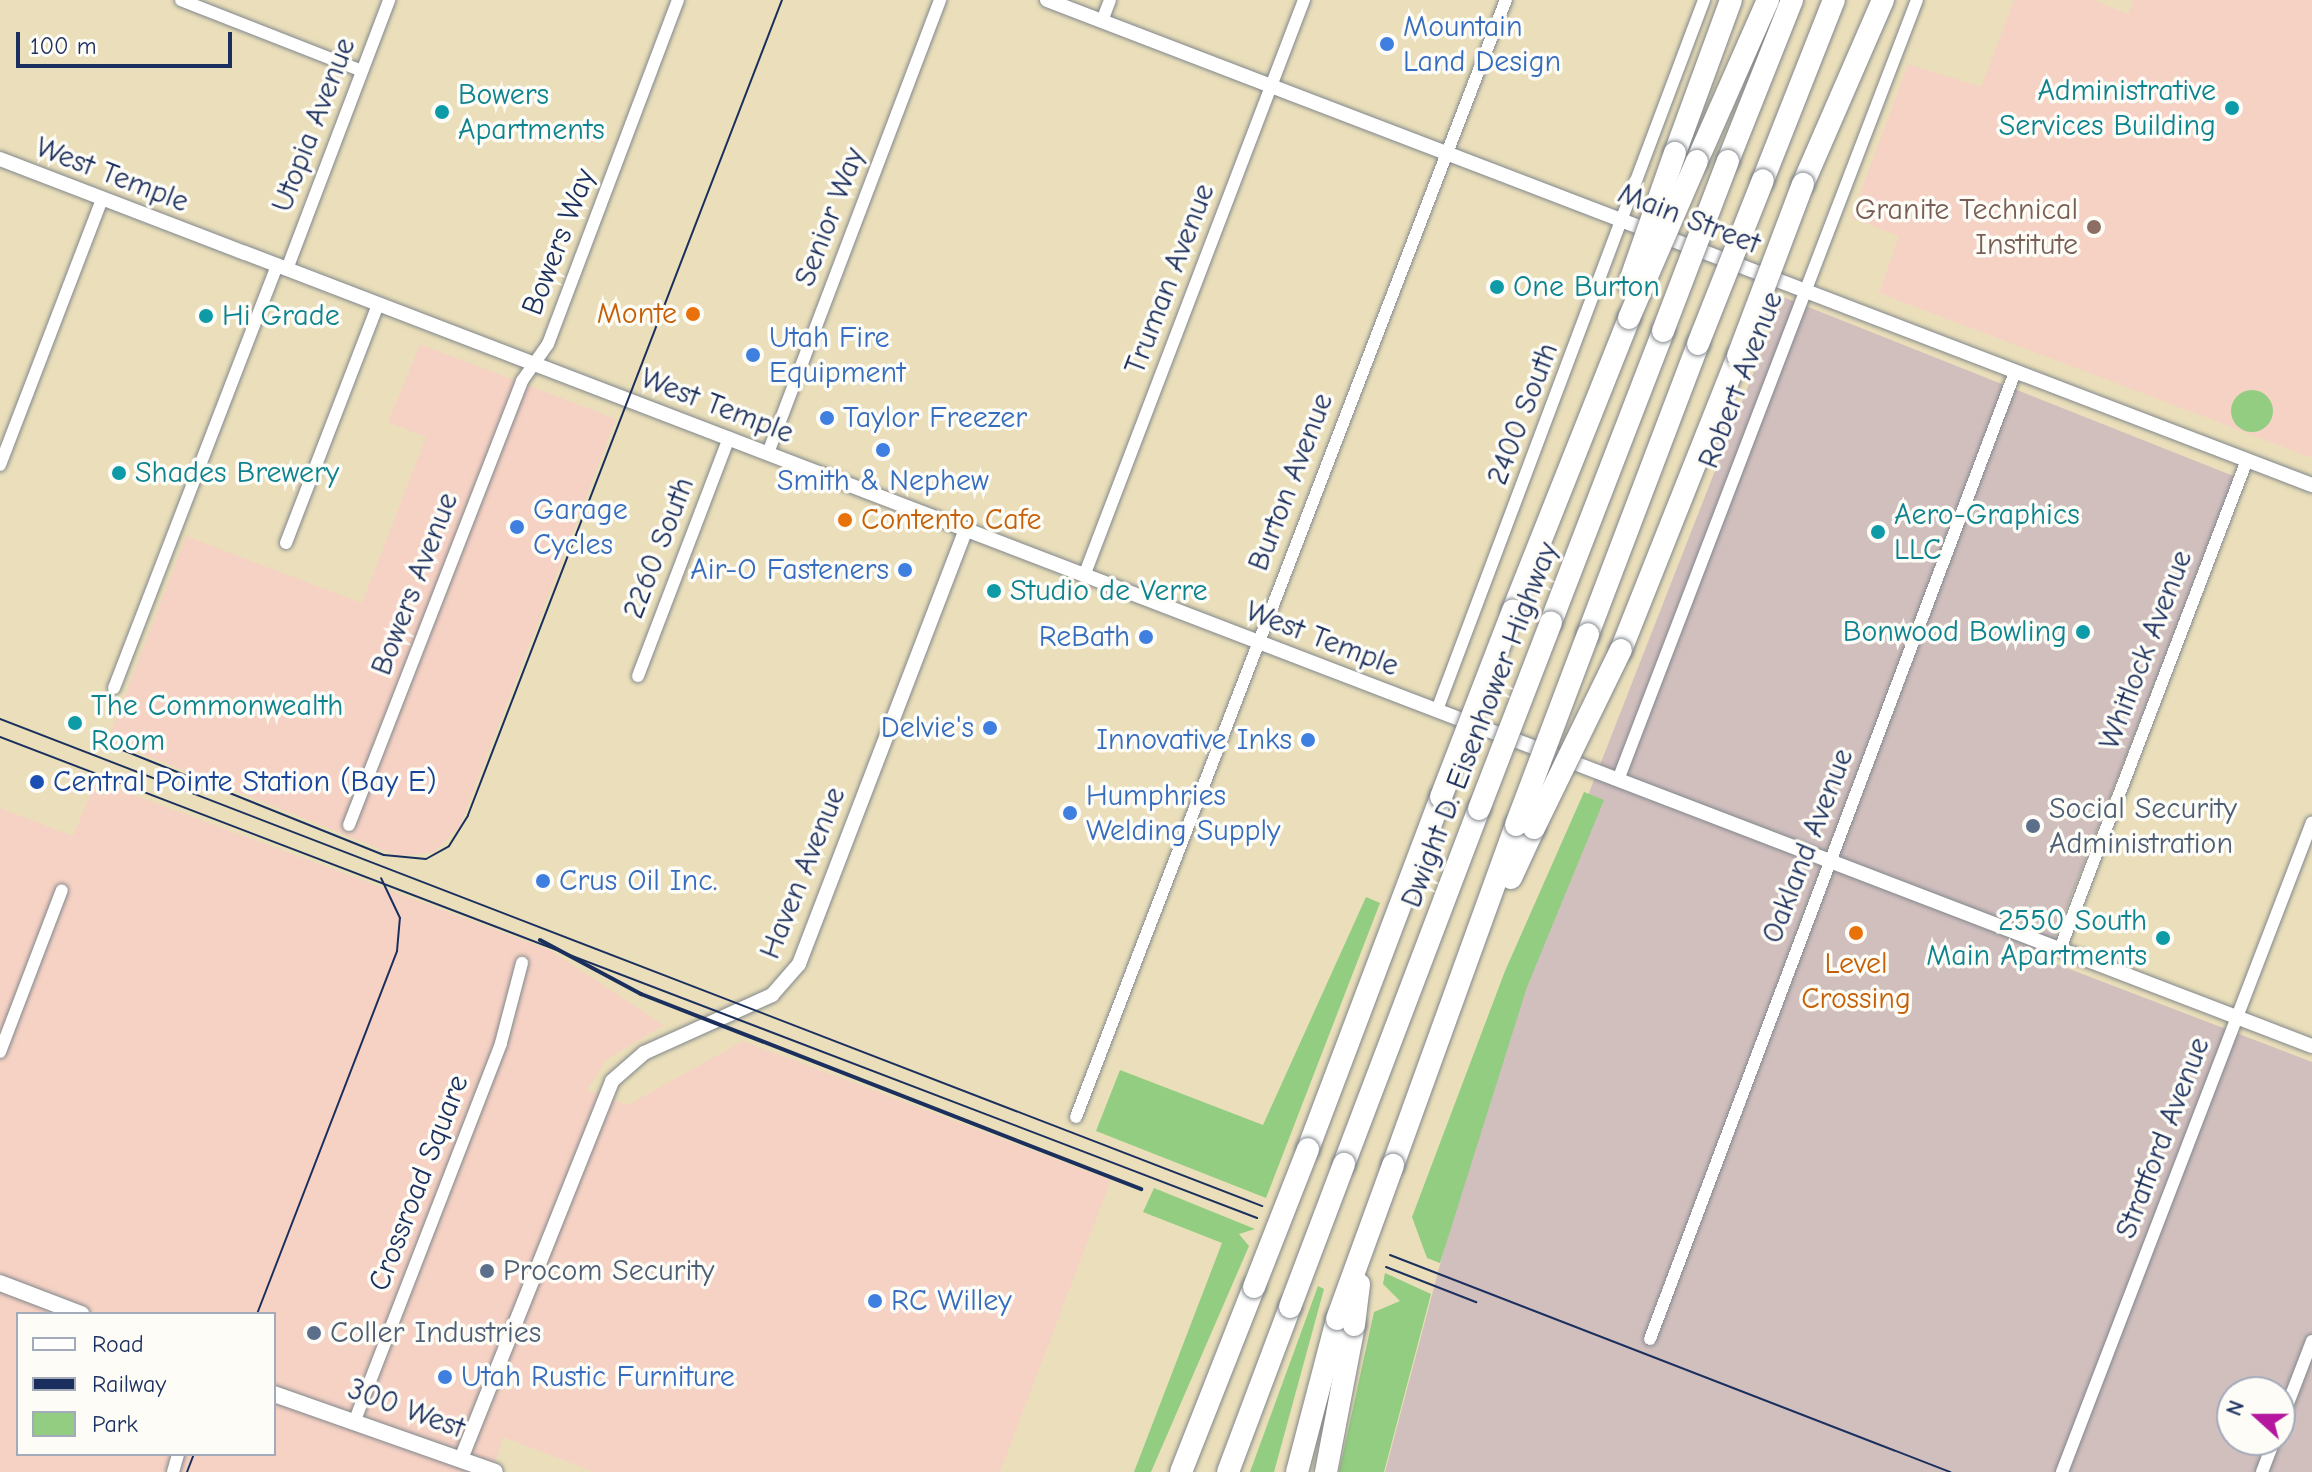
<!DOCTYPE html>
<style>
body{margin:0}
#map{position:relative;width:2312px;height:1472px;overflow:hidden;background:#eadfba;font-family:"Comic Neue",sans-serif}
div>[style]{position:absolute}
.built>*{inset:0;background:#f6d2c4}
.industrial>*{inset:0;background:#d1bfbe}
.green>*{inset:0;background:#93cd81}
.round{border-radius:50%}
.roads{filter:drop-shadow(0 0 2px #82878c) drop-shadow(0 0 2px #82878c)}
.minor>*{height:12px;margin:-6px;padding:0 6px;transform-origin:6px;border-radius:6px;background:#fff}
.tertiary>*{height:14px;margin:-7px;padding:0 7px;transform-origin:7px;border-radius:7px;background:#fff}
.secondary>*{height:16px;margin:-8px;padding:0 8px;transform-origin:8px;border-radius:8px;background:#fff}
.motorway>*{height:22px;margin:-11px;padding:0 11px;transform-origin:11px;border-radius:11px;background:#fff}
.tram>*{height:2px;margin:-1px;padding:0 1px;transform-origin:1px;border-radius:1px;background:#1b2f5e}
.rail>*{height:4px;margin:-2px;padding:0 2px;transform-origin:2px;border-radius:2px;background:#1b2f5e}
.bridges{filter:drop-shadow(0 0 2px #82878c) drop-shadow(0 0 2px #82878c)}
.motorway-bridge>*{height:22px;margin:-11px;padding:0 11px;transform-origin:11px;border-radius:11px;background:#fff}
.dots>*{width:22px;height:22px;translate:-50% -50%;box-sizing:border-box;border:4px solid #fdfcf7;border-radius:50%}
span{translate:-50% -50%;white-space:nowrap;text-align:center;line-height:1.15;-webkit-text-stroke:7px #fdfcf7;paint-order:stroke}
.shop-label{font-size:30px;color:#366cbe}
.left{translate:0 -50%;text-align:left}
.right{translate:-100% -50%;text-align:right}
.culture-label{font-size:30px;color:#0d838f}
.street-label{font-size:30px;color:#1b2f5e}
.education-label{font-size:30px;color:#785e54}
.food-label{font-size:30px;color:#c56008}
.transit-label{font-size:30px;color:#164399}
.service-label{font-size:30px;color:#4e5e75}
.legend{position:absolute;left:16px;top:1312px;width:260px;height:144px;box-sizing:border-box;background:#fdfcf7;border:2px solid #a3aaba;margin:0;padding:10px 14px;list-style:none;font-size:24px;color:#1b2f5e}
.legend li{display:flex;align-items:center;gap:16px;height:40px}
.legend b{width:40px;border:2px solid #a3aaba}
.north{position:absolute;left:2216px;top:1376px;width:80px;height:80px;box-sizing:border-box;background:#fdfcf7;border:2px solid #a3aaba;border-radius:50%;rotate:291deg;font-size:22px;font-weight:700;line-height:32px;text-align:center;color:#1b2f5e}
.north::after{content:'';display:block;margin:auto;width:28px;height:36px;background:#b5179e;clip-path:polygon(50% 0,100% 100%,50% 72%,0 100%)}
.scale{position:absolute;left:16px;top:32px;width:216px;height:36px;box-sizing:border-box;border:4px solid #1b2f5e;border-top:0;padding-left:10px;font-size:24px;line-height:28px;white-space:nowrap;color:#1b2f5e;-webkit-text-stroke:6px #fdfcf7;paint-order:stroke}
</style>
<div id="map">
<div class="built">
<div style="clip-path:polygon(2014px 0,2093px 0,2128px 14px,2133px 0,2312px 0,2312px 458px,1879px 293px,1899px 236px,1851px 218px,1908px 64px,1981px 87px)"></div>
<div style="clip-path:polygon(420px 344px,616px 419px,460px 826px,434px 853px,398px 856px,108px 740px,186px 536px,362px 603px,426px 437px,388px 422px)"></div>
<div style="clip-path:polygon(evenodd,96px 781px,548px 949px,664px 1025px,607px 1059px,587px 1090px,628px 1105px,743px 1041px,1111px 1180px,1000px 1472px,595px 1472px,503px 1437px,492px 1472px,0 1472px,0 808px,73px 836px,96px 781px,18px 1314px,274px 1314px,274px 1454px,18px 1454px,18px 1314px)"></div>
</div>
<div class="industrial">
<div style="clip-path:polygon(evenodd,1783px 297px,2236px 477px,2046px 960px,2312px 1062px,2312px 1472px,1385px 1472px,1515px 982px,1783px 297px,2232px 1392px,2280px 1392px,2280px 1440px,2232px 1440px,2232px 1392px)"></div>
</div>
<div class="green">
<div class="round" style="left:2231px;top:390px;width:42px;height:42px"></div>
<div style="clip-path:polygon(1584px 792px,1604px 800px,1527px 987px,1440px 1263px,1427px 1258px,1412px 1217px,1505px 971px)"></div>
<div style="clip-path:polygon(1366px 897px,1380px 903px,1266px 1198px,1096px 1131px,1120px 1070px,1263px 1125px)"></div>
<div style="clip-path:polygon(1154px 1188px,1255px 1229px,1239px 1234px,1249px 1246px,1151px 1472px,1134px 1472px,1222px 1243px,1143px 1212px)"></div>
<div style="clip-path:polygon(1385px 1273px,1431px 1294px,1384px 1472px,1339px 1472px,1374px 1312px,1400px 1301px,1383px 1284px)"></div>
<div style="clip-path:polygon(1318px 1286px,1324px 1289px,1274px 1472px,1250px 1472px)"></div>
</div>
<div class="roads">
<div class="minor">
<div style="left:181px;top:0;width:194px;rotate:21.4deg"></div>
<div style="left:1102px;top:21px;width:22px;rotate:-69deg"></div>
<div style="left:287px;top:269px;width:288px;rotate:-69.2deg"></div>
<div style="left:768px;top:453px;width:485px;rotate:-69.2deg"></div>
<div style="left:0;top:465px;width:285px;rotate:-69deg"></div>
<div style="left:286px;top:543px;width:256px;rotate:-68.9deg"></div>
<div style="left:1084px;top:576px;width:617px;rotate:-69.1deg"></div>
<div style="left:638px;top:676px;width:255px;rotate:-69.1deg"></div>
<div style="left:114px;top:688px;width:453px;rotate:-68.9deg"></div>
<div style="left:1437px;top:710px;width:759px;rotate:-69.39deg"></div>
<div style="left:1618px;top:780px;width:835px;rotate:-69.03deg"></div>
<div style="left:349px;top:825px;width:477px;rotate:-68.7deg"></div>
<div style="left:522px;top:381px;width:45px;rotate:-54.9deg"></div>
<div style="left:548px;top:344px;width:368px;rotate:-69.3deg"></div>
<div style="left:2060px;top:949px;width:524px;rotate:-69.07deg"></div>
<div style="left:0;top:1052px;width:173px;rotate:-69.1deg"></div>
<div style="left:1076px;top:1117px;width:1197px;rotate:-68.95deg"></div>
<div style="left:1650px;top:1339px;width:1034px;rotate:-69.32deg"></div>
<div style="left:355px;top:1420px;width:404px;rotate:-68.8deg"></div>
<div style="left:501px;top:1043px;width:83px;rotate:-75.3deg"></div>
<div style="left:2280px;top:1424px;width:89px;rotate:-68.9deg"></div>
<div style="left:173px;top:1472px;width:19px;rotate:-74deg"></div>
<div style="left:2062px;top:1472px;width:696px;rotate:-68.96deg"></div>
<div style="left:2262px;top:1472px;width:34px;rotate:-69deg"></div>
</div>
<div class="tertiary">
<div style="left:1047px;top:0;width:1355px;rotate:20.98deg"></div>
<div style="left:0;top:159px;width:2476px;rotate:20.99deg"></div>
<div style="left:461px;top:1459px;width:407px;rotate:-68.2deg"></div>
<div style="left:612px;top:1081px;width:43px;rotate:-41.2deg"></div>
<div style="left:644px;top:1053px;width:141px;rotate:-24.4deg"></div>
<div style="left:772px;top:995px;width:41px;rotate:-48.9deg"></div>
<div style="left:799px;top:964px;width:466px;rotate:-69deg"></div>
</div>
<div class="secondary">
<div style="left:0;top:1283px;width:87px;rotate:20.9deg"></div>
<div style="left:274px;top:1394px;width:234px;rotate:19.4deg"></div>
</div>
<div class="motorway">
<div style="left:1675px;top:153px;width:163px;rotate:-69.9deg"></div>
<div style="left:1697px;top:161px;width:176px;rotate:-66.2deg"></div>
<div style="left:1728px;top:161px;width:173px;rotate:-68.3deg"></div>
<div style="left:1763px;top:180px;width:193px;rotate:-68.5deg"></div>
<div style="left:1803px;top:184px;width:201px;rotate:-66.5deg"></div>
<div style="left:1513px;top:610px;width:314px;rotate:-68.3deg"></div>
<div style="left:1551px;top:622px;width:312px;rotate:-68.9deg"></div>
<div style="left:1588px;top:634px;width:310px;rotate:-69.2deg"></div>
<div style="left:1621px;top:650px;width:316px;rotate:-68.3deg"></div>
<div style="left:1511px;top:878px;width:55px;rotate:-65.3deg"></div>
<div style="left:1308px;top:1149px;width:376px;rotate:-69.3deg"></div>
<div style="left:1344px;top:1164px;width:380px;rotate:-69.2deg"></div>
<div style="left:1393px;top:1165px;width:362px;rotate:-70.1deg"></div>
<div style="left:1181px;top:1472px;width:199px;rotate:-68.5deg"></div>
<div style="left:1228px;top:1472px;width:176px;rotate:-69.4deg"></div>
<div style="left:1297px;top:1472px;width:158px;rotate:-75.3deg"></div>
<div style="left:1326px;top:1472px;width:150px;rotate:-79.2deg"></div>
</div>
</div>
<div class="tram">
<div style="left:0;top:719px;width:1353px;rotate:21.1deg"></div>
<div style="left:0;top:737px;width:1346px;rotate:20.94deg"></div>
<div style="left:110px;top:745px;width:295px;rotate:21.9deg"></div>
<div style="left:384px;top:855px;width:42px;rotate:5.4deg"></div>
<div style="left:426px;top:859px;width:26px;rotate:-29deg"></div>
<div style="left:449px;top:846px;width:36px;rotate:-58deg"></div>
<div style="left:468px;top:815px;width:873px;rotate:-68.93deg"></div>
<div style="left:1390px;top:1255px;width:601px;rotate:21.18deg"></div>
<div style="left:1386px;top:1267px;width:97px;rotate:21.3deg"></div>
<div style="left:257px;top:1314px;width:389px;rotate:-68.9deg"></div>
<div style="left:397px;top:951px;width:33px;rotate:-85deg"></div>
<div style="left:400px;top:918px;width:44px;rotate:-115.4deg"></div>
<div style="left:187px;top:1472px;width:19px;rotate:-69deg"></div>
</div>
<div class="rail">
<div style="left:540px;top:940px;width:115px;rotate:28.1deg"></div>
<div style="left:641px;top:994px;width:537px;rotate:21.31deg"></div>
</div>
<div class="bridges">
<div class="motorway-bridge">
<div style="left:1629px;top:284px;width:139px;rotate:-70.7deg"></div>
<div style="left:1629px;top:318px;width:171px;rotate:-66.6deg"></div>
<div style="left:1663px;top:331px;width:182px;rotate:-69.1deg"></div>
<div style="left:1698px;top:344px;width:176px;rotate:-68.4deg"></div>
<div style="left:1738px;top:356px;width:184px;rotate:-69.3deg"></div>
<div style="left:1441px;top:797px;width:200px;rotate:-68.9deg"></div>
<div style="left:1479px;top:809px;width:200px;rotate:-68.9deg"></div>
<div style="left:1516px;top:825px;width:204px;rotate:-69.3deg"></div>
<div style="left:1534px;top:828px;width:198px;rotate:-64deg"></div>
<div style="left:1254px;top:1287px;width:148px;rotate:-68.6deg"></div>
<div style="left:1290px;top:1307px;width:153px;rotate:-69.3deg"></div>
<div style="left:1337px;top:1319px;width:164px;rotate:-70deg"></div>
<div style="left:1354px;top:1325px;width:41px;rotate:-83deg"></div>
</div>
</div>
<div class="dots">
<div style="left:1387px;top:44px;background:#3f7fe0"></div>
<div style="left:2232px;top:108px;background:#0f9aa8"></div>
<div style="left:442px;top:112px;background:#0f9aa8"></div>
<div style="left:2094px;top:227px;background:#8d6e63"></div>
<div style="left:1497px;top:287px;background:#0f9aa8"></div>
<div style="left:693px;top:314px;background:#e8710a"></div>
<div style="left:206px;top:316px;background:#0f9aa8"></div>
<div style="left:753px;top:355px;background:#3f7fe0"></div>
<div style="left:827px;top:418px;background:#3f7fe0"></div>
<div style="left:883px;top:450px;background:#3f7fe0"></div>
<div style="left:119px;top:473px;background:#0f9aa8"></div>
<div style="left:845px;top:520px;background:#e8710a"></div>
<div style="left:517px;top:527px;background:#3f7fe0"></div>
<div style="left:1878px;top:532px;background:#0f9aa8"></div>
<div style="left:905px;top:570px;background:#3f7fe0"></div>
<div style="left:994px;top:591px;background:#0f9aa8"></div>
<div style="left:2083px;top:632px;background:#0f9aa8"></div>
<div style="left:1146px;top:637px;background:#3f7fe0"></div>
<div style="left:75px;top:723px;background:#0f9aa8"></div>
<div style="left:990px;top:728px;background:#3f7fe0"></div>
<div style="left:1308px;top:740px;background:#3f7fe0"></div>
<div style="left:37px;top:782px;background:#1a4fb4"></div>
<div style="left:1070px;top:813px;background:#3f7fe0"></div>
<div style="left:2033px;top:826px;background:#5c6f8a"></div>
<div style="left:543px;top:881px;background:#3f7fe0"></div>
<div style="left:1856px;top:933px;background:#e8710a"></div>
<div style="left:2163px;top:938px;background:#0f9aa8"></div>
<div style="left:487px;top:1271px;background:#5c6f8a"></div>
<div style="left:875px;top:1301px;background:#3f7fe0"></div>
<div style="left:314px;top:1333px;background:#5c6f8a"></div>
<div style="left:445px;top:1377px;background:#3f7fe0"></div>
</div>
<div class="shop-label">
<span class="left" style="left:1403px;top:44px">Mountain<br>Land Design</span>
<span class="left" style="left:769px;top:355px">Utah Fire<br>Equipment</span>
<span class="left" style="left:843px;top:418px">Taylor Freezer</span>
<span style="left:883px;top:481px">Smith &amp; Nephew</span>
<span class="left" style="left:533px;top:527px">Garage<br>Cycles</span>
<span class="right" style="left:889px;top:570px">Air-O Fasteners</span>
<span class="right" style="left:1130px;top:637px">ReBath</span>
<span class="right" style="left:974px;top:728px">Delvie's</span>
<span class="right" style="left:1292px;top:740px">Innovative Inks</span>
<span class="left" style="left:1086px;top:813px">Humphries<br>Welding Supply</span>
<span class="left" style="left:559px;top:881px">Crus Oil Inc.</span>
<span class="left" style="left:891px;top:1301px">RC Willey</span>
<span class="left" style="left:461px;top:1377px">Utah Rustic Furniture</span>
</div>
<div class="culture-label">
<span class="right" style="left:2216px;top:108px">Administrative<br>Services Building</span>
<span class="left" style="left:458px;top:112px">Bowers<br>Apartments</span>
<span class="left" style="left:1513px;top:287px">One Burton</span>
<span class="left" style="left:222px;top:316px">Hi Grade</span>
<span class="left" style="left:135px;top:473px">Shades Brewery</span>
<span class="left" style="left:1894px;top:532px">Aero-Graphics<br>LLC</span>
<span class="left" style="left:1010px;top:591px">Studio de Verre</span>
<span class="right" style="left:2067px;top:632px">Bonwood Bowling</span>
<span class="left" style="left:91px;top:723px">The Commonwealth<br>Room</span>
<span class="right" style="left:2147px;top:938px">2550 South<br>Main Apartments</span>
</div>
<div class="street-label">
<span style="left:314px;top:125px;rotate:-69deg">Utopia Avenue</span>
<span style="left:112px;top:175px;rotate:21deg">West Temple</span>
<span style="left:830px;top:217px;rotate:-69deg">Senior Way</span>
<span style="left:1689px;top:219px;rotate:21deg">Main Street</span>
<span style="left:559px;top:242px;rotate:-69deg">Bowers Way</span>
<span style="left:1170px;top:279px;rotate:-69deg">Truman Avenue</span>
<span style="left:1741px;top:380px;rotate:-69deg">Robert Avenue</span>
<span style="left:717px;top:406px;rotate:21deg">West Temple</span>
<span style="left:1523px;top:414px;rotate:-69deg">2400 South</span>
<span style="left:1291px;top:482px;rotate:-69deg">Burton Avenue</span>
<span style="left:659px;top:548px;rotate:-69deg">2260 South</span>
<span style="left:415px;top:584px;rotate:-69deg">Bowers Avenue</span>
<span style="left:1322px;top:639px;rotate:21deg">West Temple</span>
<span style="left:2146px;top:650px;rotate:-69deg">Whitlock Avenue</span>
<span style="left:1480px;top:725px;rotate:-69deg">Dwight D. Eisenhower Highway</span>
<span style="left:1808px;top:846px;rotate:-69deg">Oakland Avenue</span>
<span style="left:803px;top:873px;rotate:-68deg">Haven Avenue</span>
<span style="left:2163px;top:1138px;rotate:-69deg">Stratford Avenue</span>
<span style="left:419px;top:1183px;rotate:-69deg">Crossroad Square</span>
<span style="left:406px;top:1409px;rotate:20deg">300 West</span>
</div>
<div class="education-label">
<span class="right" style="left:2078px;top:227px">Granite Technical<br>Institute</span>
</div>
<div class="food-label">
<span class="right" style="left:677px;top:314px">Monte</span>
<span class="left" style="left:861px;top:520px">Contento Cafe</span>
<span style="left:1856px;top:981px">Level<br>Crossing</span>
</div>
<div class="transit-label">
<span class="left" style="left:53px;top:782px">Central Pointe Station (Bay E)</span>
</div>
<div class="service-label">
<span class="left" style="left:2049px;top:826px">Social Security<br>Administration</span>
<span class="left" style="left:503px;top:1271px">Procom Security</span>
<span class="left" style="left:330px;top:1333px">Coller Industries</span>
</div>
<ul class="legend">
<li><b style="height:10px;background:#fff"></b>Road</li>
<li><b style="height:10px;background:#1b2f5e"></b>Railway</li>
<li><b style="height:22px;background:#93cd81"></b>Park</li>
</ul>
<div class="north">N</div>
<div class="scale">100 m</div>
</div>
